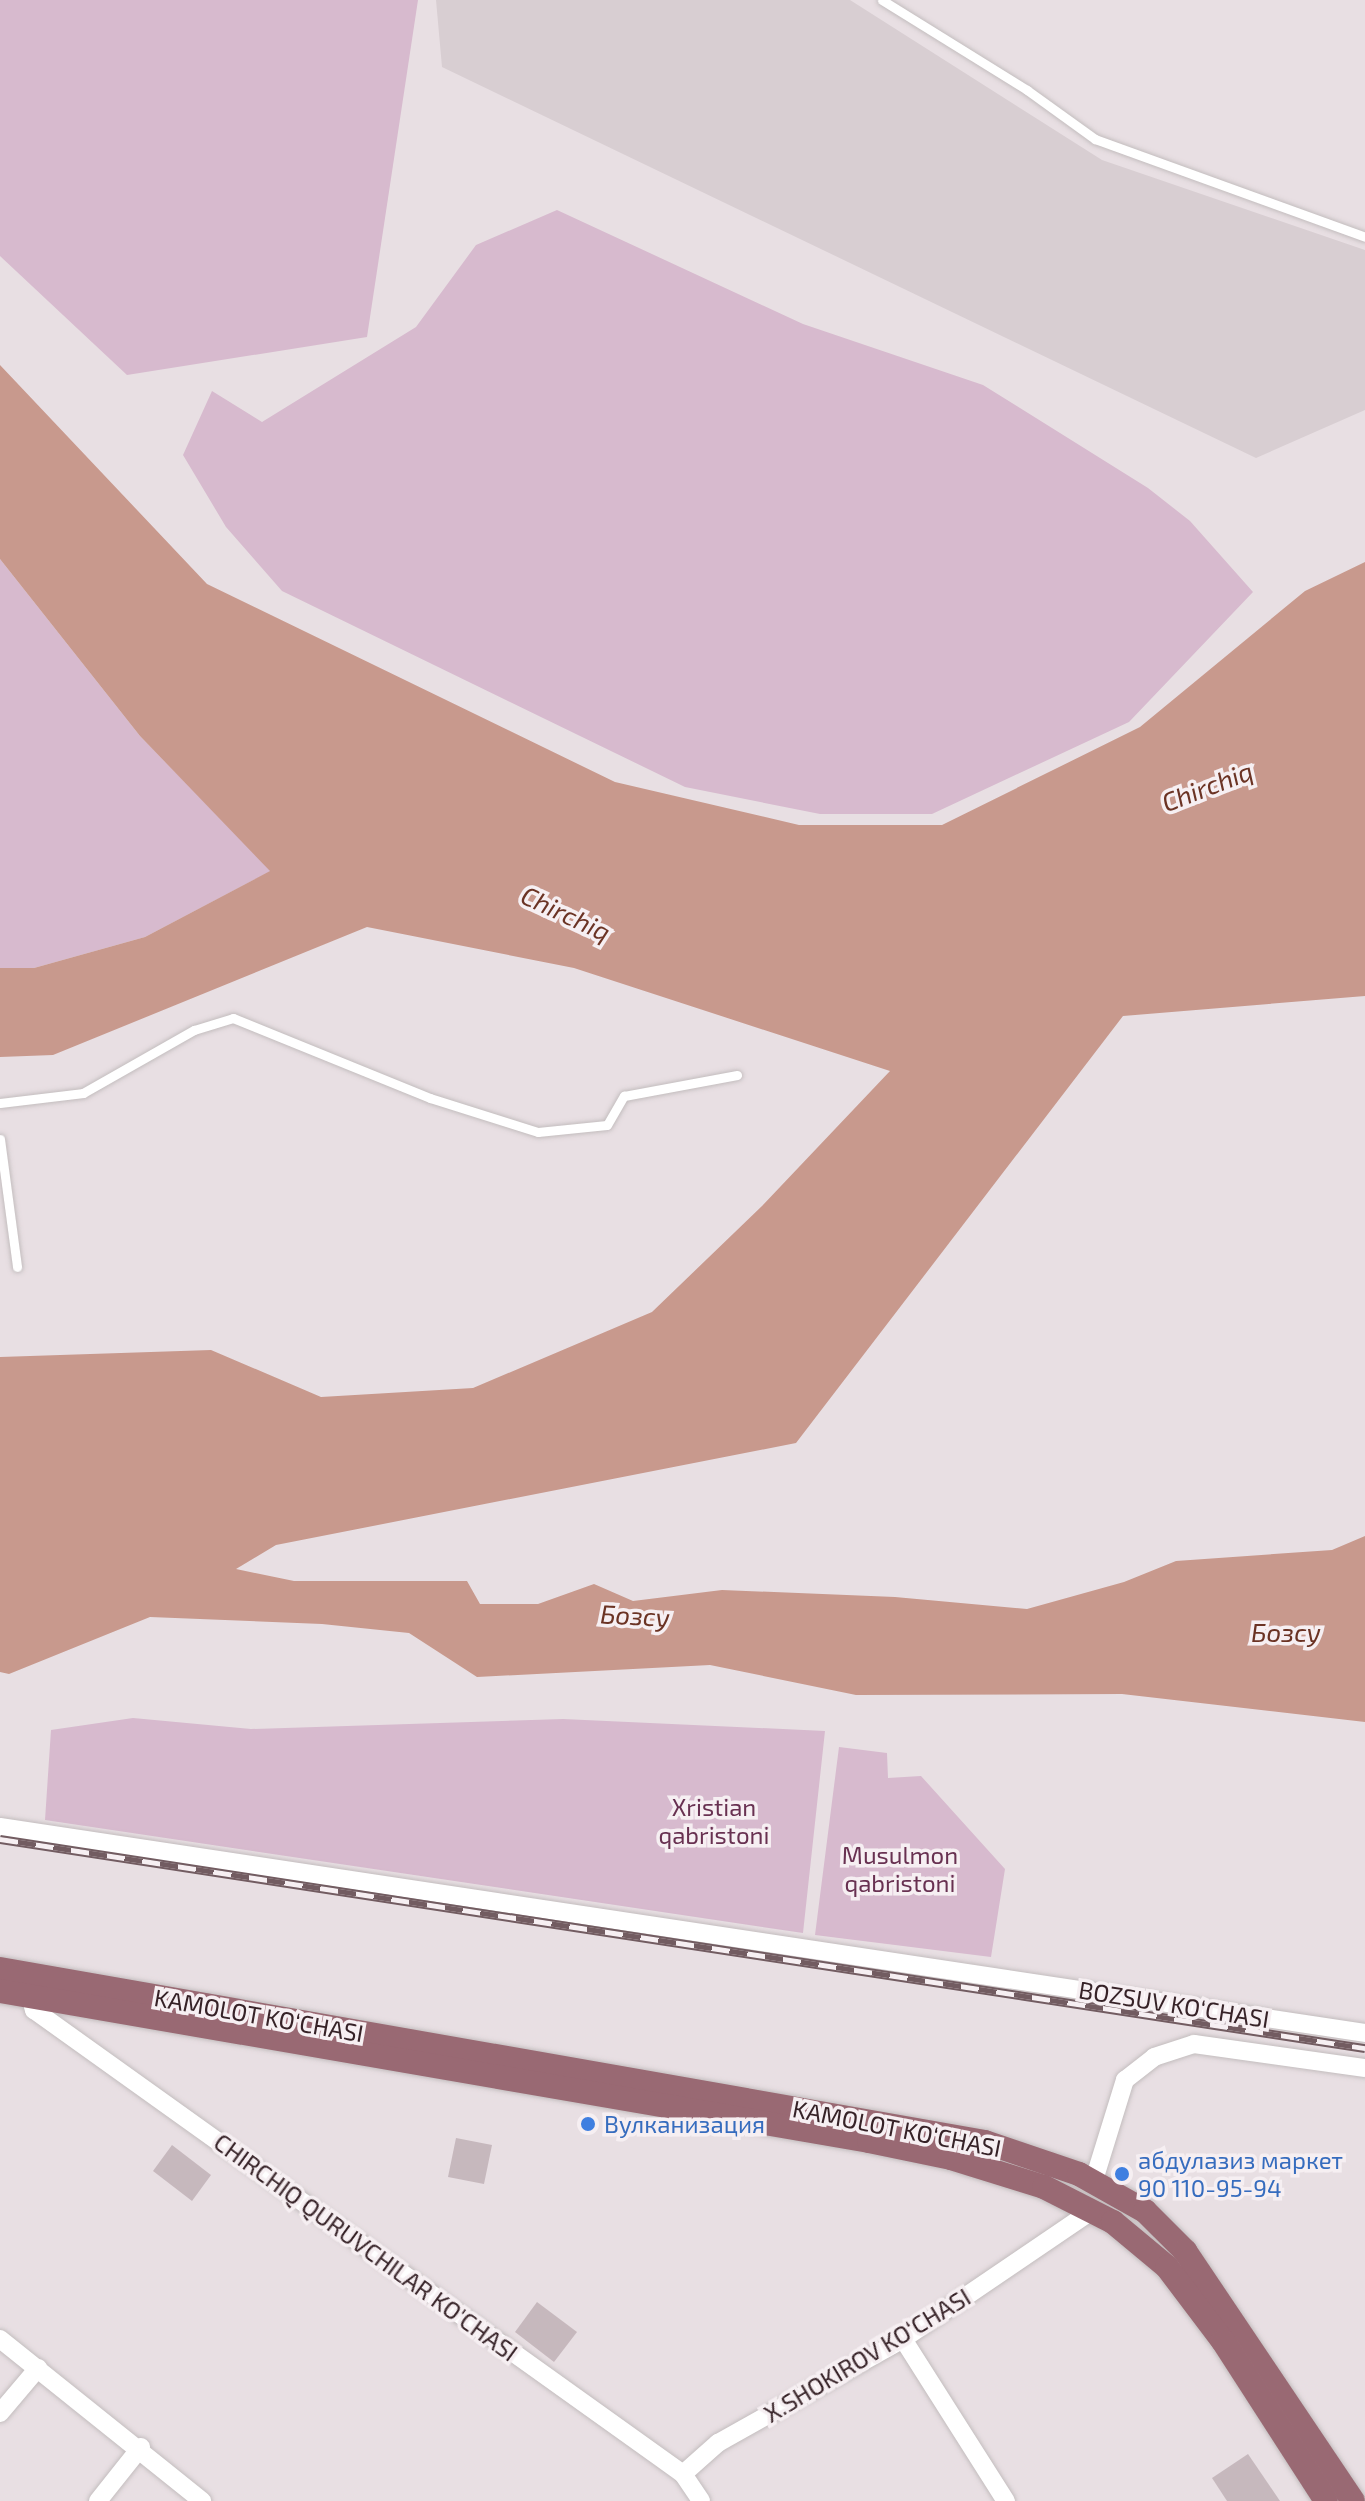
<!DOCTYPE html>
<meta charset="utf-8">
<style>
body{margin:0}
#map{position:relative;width:1365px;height:2501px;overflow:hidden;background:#e8dfe3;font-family:"Exo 2",sans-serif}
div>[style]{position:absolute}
.built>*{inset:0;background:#d8ced2}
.green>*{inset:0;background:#d7bace}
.water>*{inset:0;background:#c8998d}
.building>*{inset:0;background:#c6b8bd}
.roads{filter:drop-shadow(0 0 2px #c3bdbe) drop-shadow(0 0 2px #c3bdbe)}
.lane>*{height:9px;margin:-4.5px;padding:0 4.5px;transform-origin:4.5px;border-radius:4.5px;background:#fff}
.street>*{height:18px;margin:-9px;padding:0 9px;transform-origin:9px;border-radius:9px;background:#fff}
.primary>*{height:24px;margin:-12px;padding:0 12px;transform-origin:12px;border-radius:12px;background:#996973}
.rail>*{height:9px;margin-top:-4.5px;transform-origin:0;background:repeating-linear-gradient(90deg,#f6eff2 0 18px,#725c61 0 36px);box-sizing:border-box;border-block:2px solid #725c61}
.dots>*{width:22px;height:22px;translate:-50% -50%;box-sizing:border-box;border:4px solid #f6eff2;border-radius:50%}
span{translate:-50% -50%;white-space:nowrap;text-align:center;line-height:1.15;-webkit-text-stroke:7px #f6eff2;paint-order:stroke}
.park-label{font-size:24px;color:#683151}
.street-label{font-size:24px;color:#362227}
.shop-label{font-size:24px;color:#366cbe}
.left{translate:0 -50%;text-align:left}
.water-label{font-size:26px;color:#6b3324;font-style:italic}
</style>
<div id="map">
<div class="built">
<div style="clip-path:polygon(436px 0,850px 0,1102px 160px,1365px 250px,1365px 410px,1256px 458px,442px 67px)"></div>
</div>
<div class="green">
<div style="clip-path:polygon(0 0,418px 0,367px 337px,127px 375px,0 256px)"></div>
<div style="clip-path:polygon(557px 210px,803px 324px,983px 385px,1148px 488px,1190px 521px,1253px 592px,1129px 722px,932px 814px,820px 814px,685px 787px,282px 591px,226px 527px,183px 455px,212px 391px,262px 422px,416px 327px,476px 245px)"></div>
<div style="clip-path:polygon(0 559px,140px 736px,271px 871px,145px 937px,34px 968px,0 968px)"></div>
<div style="clip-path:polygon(133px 1718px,251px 1729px,563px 1719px,825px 1731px,803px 1933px,45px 1820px,51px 1730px)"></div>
<div style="clip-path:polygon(839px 1747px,887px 1753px,888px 1778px,921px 1776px,1005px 1869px,991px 1957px,815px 1935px)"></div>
</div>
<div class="water">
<div style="clip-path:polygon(0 365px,207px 584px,615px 782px,799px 825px,942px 825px,1140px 727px,1305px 591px,1365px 562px,1365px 996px,1123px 1016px,796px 1443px,276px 1545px,236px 1569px,294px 1581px,467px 1581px,480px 1604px,538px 1604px,594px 1584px,633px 1601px,722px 1590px,895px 1597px,1027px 1609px,1124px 1582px,1176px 1561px,1332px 1550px,1365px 1536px,1365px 1722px,1122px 1694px,856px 1695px,710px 1665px,477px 1677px,409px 1633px,322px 1624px,150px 1617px,9px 1674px,0 1672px,0 1357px,211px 1350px,321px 1397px,473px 1388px,652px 1312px,762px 1206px,890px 1071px,574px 968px,367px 927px,53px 1055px,0 1057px,0 968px,34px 968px,145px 937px,270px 871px,140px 736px,0 559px)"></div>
</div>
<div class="building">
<div style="clip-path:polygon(456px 2138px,492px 2145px,484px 2184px,448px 2177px)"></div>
<div style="clip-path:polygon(172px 2145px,211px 2175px,192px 2201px,153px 2171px)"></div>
<div style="clip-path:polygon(537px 2302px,577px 2332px,554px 2362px,515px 2332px)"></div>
<div style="clip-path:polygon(1248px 2454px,1280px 2501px,1227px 2501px,1212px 2478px)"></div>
</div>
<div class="roads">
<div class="lane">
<div style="left:882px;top:0;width:171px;rotate:31.8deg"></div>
<div style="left:1027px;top:90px;width:84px;rotate:35.8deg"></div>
<div style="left:1095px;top:139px;width:287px;rotate:19.9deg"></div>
<div style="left:0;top:1103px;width:84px;rotate:-6.9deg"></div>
<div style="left:83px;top:1093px;width:128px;rotate:-29.6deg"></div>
<div style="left:194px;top:1030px;width:41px;rotate:-17.1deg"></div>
<div style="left:233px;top:1018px;width:213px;rotate:22.1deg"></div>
<div style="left:430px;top:1098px;width:113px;rotate:17.5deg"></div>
<div style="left:538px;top:1132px;width:69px;rotate:-5.8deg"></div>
<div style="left:607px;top:1125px;width:34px;rotate:-60deg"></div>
<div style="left:624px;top:1096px;width:115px;rotate:-10.5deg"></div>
<div style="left:0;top:1139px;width:129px;rotate:82.4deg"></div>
</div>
<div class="street">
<div style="left:0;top:1827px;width:1380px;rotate:8.58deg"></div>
<div style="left:30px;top:1996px;width:15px;rotate:74deg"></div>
<div style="left:34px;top:2010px;width:798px;rotate:35.56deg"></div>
<div style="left:683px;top:2474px;width:32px;rotate:56deg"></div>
<div style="left:1094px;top:2180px;width:105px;rotate:-72.8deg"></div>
<div style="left:1125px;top:2080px;width:37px;rotate:-38deg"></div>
<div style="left:1154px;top:2057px;width:42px;rotate:-18deg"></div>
<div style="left:1194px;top:2044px;width:173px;rotate:8deg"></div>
<div style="left:0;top:2339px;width:259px;rotate:38.7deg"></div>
<div style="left:903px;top:2339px;width:192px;rotate:57.6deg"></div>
<div style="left:0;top:2413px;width:59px;rotate:-49.8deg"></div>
<div style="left:683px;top:2474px;width:47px;rotate:-41.5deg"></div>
<div style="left:718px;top:2443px;width:212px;rotate:-29.3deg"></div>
<div style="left:903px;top:2339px;width:230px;rotate:-34.2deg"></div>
<div style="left:98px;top:2501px;width:69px;rotate:-51.5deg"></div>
</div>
<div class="primary">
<div style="left:0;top:1969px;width:1000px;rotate:9.96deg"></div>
<div style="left:985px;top:2142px;width:99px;rotate:18.8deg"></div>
<div style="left:1079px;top:2174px;width:76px;rotate:29.3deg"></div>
<div style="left:1145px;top:2211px;width:57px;rotate:45deg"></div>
<div style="left:1185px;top:2251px;width:301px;rotate:56.1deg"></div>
<div style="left:0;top:1991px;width:882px;rotate:9.79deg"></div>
<div style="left:869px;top:2141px;width:84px;rotate:11.7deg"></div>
<div style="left:951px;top:2158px;width:97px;rotate:17.3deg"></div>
<div style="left:1044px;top:2187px;width:77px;rotate:26.9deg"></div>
<div style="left:1113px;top:2222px;width:70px;rotate:39.8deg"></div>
<div style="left:1167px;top:2267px;width:93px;rotate:52.9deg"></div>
<div style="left:1223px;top:2341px;width:190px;rotate:57.2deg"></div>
</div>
</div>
<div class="rail">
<div style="left:0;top:1839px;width:1381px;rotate:8.71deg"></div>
</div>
<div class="dots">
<div style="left:588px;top:2124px;background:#3f7fe0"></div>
<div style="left:1122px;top:2174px;background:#3f7fe0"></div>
</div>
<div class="park-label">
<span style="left:714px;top:1821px">Xristian<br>qabristoni</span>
<span style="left:900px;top:1869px">Musulmon<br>qabristoni</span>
</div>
<div class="street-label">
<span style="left:1174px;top:2004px;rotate:9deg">BOZSUV KO‘CHASI</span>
<span style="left:259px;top:2015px;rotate:10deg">KAMOLOT KO‘CHASI</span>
<span style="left:897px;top:2128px;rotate:11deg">KAMOLOT KO‘CHASI</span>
<span style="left:366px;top:2247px;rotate:36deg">CHIRCHIQ QURUVCHILAR KO'CHASI</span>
<span style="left:867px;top:2355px;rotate:-31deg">X.SHOKIROV KO‘CHASI</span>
</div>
<div class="shop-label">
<span class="left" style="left:604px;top:2124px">Вулканизация</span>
<span class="left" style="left:1138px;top:2174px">абдулазиз маркет<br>90 110-95-94</span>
</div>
<div class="water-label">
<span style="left:1207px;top:786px;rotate:-21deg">Chirchiq</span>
<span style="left:566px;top:913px;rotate:25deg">Chirchiq</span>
<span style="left:635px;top:1615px;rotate:3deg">Бозсу</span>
<span style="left:1286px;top:1632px">Бозсу</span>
</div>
</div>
